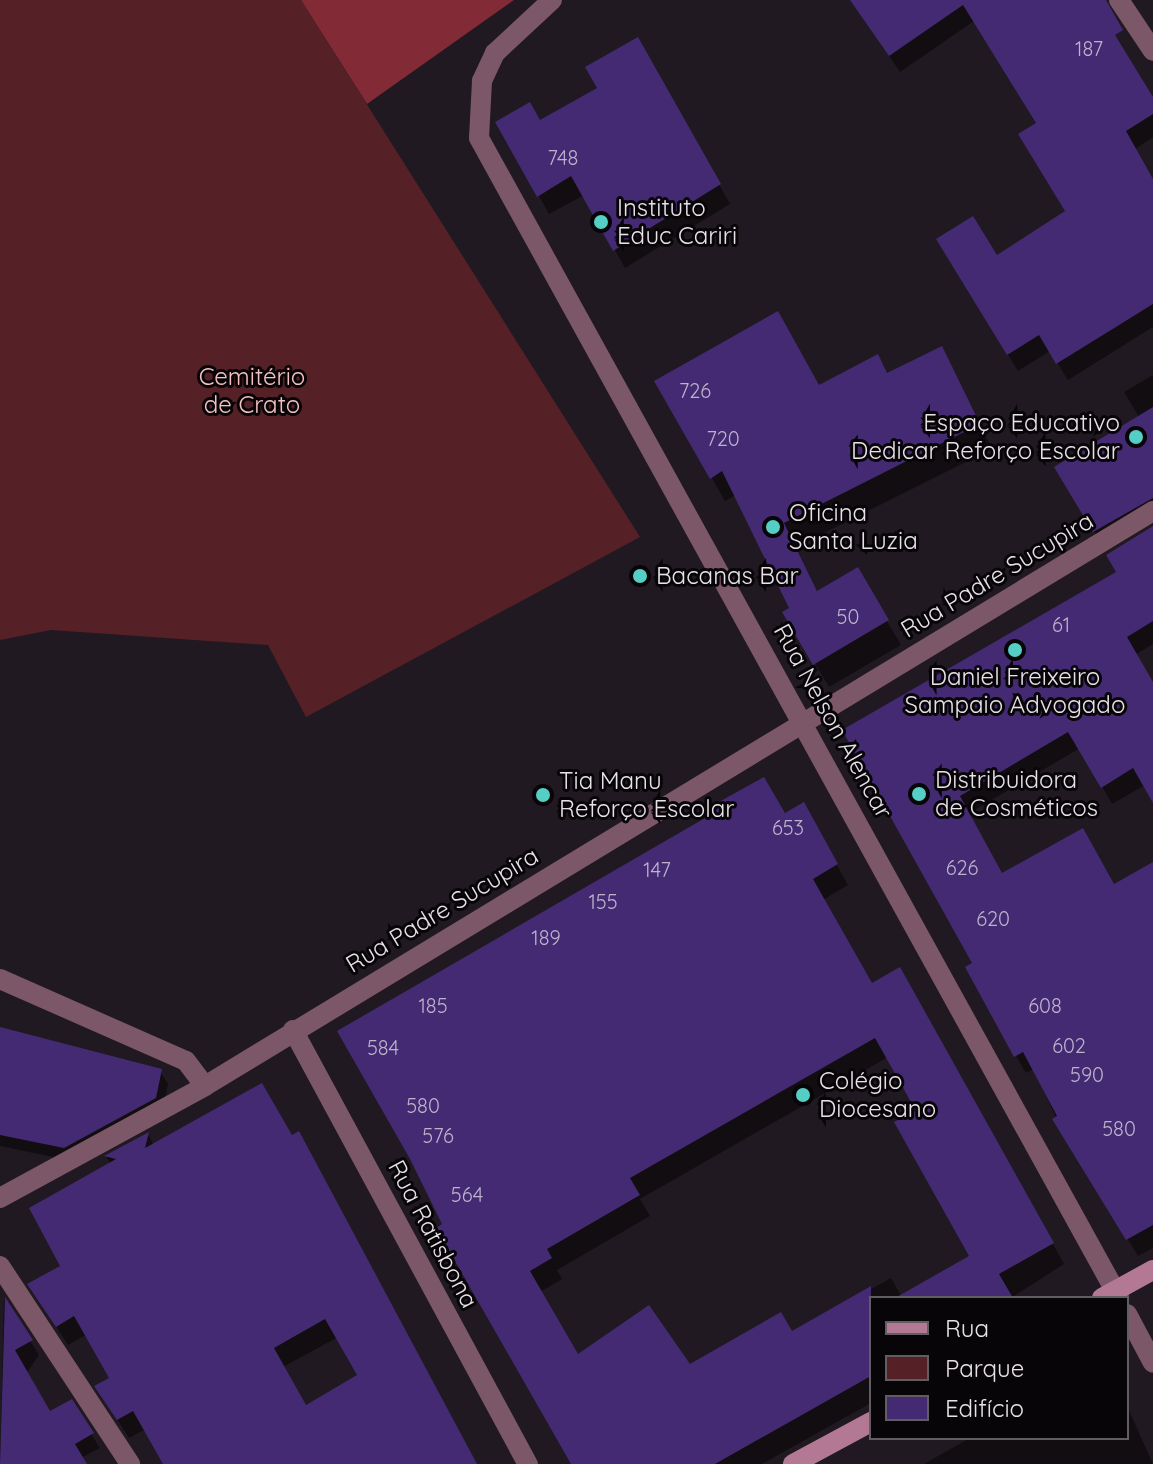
<!DOCTYPE html>
<meta charset="utf-8">
<style>
body{margin:0}
#map{position:relative;width:1153px;height:1464px;overflow:hidden;background:#201921;font-family:Quicksand,sans-serif}
div>[style]{position:absolute}
.green>*{inset:0;background:#562126}
.forest>*{inset:0;background:#822b36}
.shadow>*{inset:0;background:#0007}
.building>*{inset:0;background:#442a73}
.street>*{height:20px;margin:-10px;padding:0 10px;transform-origin:10px;border-radius:10px;background:#7c5768}
.secondary>*{height:20px;margin:-10px;padding:0 10px;transform-origin:10px;border-radius:10px;background:#b37994}
.dots>*{width:22px;height:22px;translate:-50% -50%;box-sizing:border-box;border:4px solid #080508;border-radius:50%}
span{translate:-50% -50%;white-space:nowrap;text-align:center;line-height:1.15;-webkit-text-stroke:6px #080508;paint-order:stroke}
.number-label{font-size:20px;color:#beb3cb}
.number-label span{-webkit-text-stroke-width:0}
.poi-label{font-size:24px;color:#e7e1e8}
.left{translate:0 -50%;text-align:left}
.right{translate:-100% -50%;text-align:right}
.park-label{font-size:24px;color:#f4c0c1}
.street-label{font-size:24px;color:#e7e1e8}
.legend{position:absolute;left:869px;top:1296px;width:260px;height:144px;box-sizing:border-box;background:#080508;border:2px solid #615d62;margin:0;padding:10px 14px;list-style:none;font-size:24px;color:#e7e1e8}
.legend li{display:flex;align-items:center;gap:16px;height:40px}
.legend b{width:40px;border:2px solid #615d62}
</style>
<div id="map">
<div class="green">
<div style="clip-path:polygon(0 0,301px 0,640px 537px,306px 717px,268px 645px,51px 630px,0 640px)"></div>
</div>
<div class="forest">
<div style="clip-path:polygon(301px 0,514px 0,367px 104px)"></div>
</div>
<div class="shadow">
<div style="clip-path:polygon(851px 0,1091px 0,1153px 100px,1153px 137px,1134px 150px,1153px 183px,1153px 327px,1068px 380px,1050px 351px,1018px 371px,948px 257px,997px 257px,1067px 212px,1038px 124px,974px 21px,900px 72px)"></div>
<div style="clip-path:polygon(638px 40px,730px 204px,625px 268px,584px 195px,549px 214px,498px 123px,540px 123px,599px 89px)"></div>
<div style="clip-path:polygon(941px 348px,992px 449px,796px 547px,818px 593px,857px 570px,901px 645px,829px 687px,785px 613px,792px 609px,736px 495px,725px 501px,657px 382px,819px 388px,888px 375px)"></div>
<div style="clip-path:polygon(1153px 375px,1153px 519px,1104px 548px,1057px 467px,1139px 417px,1124px 392px)"></div>
<div style="clip-path:polygon(1153px 528px,1153px 644px,1135px 655px,1153px 685px,1153px 799px,1145px 785px,1112px 804px,1080px 748px,968px 814px,1002px 876px,1114px 887px,1153px 865px,1153px 1248px,1138px 1256px,1064px 1135px,1034px 1069px,1026px 1073px,1016px 1056px,968px 967px,975px 964px,845px 731px,1119px 573px)"></div>
<div style="clip-path:polygon(evenodd,803px 804px,848px 885px,823px 900px,871px 985px,900px 969px,1064px 1264px,1011px 1298px,871px 1298px,871px 1403px,762px 1464px,572px 1464px,445px 1225px,784px 816px,803px 804px,888px 1057px,919px 1111px,972px 1257px,902px 1297px,891px 1278px,792px 1333px,690px 1366px,577px 1357px,540px 1292px,562px 1279px,557px 1270px,650px 1216px,640px 1199px,888px 1057px)"></div>
<div style="clip-path:polygon(0 1029px,160px 1071px,168px 1084px,162px 1112px,72px 1161px,0 1146px)"></div>
<div style="clip-path:polygon(evenodd,148px 1134px,154px 1146px,476px 1464px,165px 1464px,146px 1429px,129px 1438px,108px 1405px,112px 1379px,87px 1334px,68px 1345px,41px 1303px,111px 1164px,106px 1157px,148px 1134px,338px 1337px,360px 1376px,305px 1407px,283px 1367px,338px 1337px)"></div>
<div style="clip-path:polygon(4px 1299px,39px 1355px,26px 1374px,49px 1414px,71px 1402px,100px 1448px,81px 1458px,85px 1464px,0 1464px)"></div>
<div style="clip-path:polygon(1127px 1406px,1153px 1464px,924px 1464px,970px 1438px,1127px 1438px)"></div>
</div>
<div class="building">
<div style="clip-path:polygon(850px 0,1106px 0,1123px 30px,1115px 35px,1153px 97px,1153px 114px,1126px 131px,1153px 179px,1153px 304px,1056px 364px,1039px 335px,1007px 355px,936px 239px,973px 216px,997px 255px,1065px 211px,1018px 134px,1036px 123px,963px 5px,889px 56px)"></div>
<div style="clip-path:polygon(638px 37px,721px 184px,613px 251px,571px 176px,537px 197px,495px 122px,530px 102px,540px 120px,597px 88px,585px 67px)"></div>
<div style="clip-path:polygon(778px 311px,819px 385px,878px 354px,887px 373px,942px 346px,980px 424px,784px 523px,817px 591px,858px 567px,889px 620px,813px 665px,782px 612px,789px 608px,722px 471px,710px 479px,654px 381px)"></div>
<div style="clip-path:polygon(1153px 407px,1153px 498px,1093px 532px,1054px 467px)"></div>
<div style="clip-path:polygon(1153px 526px,1153px 621px,1127px 637px,1153px 682px,1153px 803px,1133px 768px,1101px 788px,1068px 732px,960px 796px,1002px 873px,1083px 828px,1114px 884px,1153px 862px,1153px 1225px,1126px 1240px,1052px 1119px,1057px 1116px,1023px 1052px,1014px 1057px,965px 967px,972px 963px,842px 730px,1116px 572px,1106px 555px)"></div>
<div style="clip-path:polygon(764px 777px,785px 813px,804px 802px,838px 864px,813px 879px,872px 983px,900px 967px,1054px 1243px,999px 1274px,1013px 1298px,895px 1298px,969px 1256px,894px 1122px,916px 1111px,875px 1038px,630px 1178px,640px 1195px,547px 1249px,552px 1258px,530px 1271px,578px 1354px,649px 1305px,690px 1364px,781px 1312px,792px 1331px,871px 1286px,871px 1376px,715px 1464px,571px 1464px,436px 1228px,442px 1224px,410px 1159px,337px 1031px,712px 814px,708px 808px)"></div>
<div style="clip-path:polygon(0 1027px,162px 1069px,156px 1098px,64px 1148px,0 1135px)"></div>
<div style="clip-path:polygon(evenodd,262px 1083px,292px 1135px,299px 1131px,477px 1464px,163px 1464px,133px 1411px,117px 1420px,94px 1386px,109px 1378px,74px 1316px,56px 1327px,27px 1284px,60px 1266px,29px 1208px,116px 1159px,104px 1156px,149px 1132px,145px 1148px,262px 1083px,325px 1319px,357px 1375px,306px 1405px,274px 1348px,325px 1319px)"></div>
<div style="clip-path:polygon(5px 1297px,33px 1340px,15px 1350px,50px 1411px,72px 1399px,94px 1433px,75px 1444px,87px 1464px,0 1464px)"></div>
</div>
<div class="street">
<div style="left:552px;top:0;width:78px;rotate:137.1deg"></div>
<div style="left:495px;top:53px;width:31px;rotate:115deg"></div>
<div style="left:482px;top:81px;width:57px;rotate:93deg"></div>
<div style="left:479px;top:138px;width:1325px;rotate:61.11deg"></div>
<div style="left:1119px;top:0;width:61px;rotate:56.3deg"></div>
<div style="left:0;top:979px;width:203px;rotate:23.8deg"></div>
<div style="left:186px;top:1061px;width:31px;rotate:53deg"></div>
<div style="left:293px;top:1030px;width:494px;rotate:61.6deg"></div>
<div style="left:0;top:1198px;width:234px;rotate:-28.6deg"></div>
<div style="left:205px;top:1086px;width:1109px;rotate:-31.24deg"></div>
<div style="left:0;top:1266px;width:237px;rotate:56.7deg"></div>
<div style="left:1127px;top:1314px;width:55px;rotate:62deg"></div>
</div>
<div class="secondary">
<div style="left:1102px;top:1298px;width:58px;rotate:-28.8deg"></div>
<div style="left:793px;top:1464px;width:89px;rotate:-28.3deg"></div>
</div>
<div class="dots">
<div style="left:601px;top:222px;background:#55cec5"></div>
<div style="left:1136px;top:437px;background:#55cec5"></div>
<div style="left:773px;top:527px;background:#55cec5"></div>
<div style="left:640px;top:576px;background:#55cec5"></div>
<div style="left:1015px;top:650px;background:#55cec5"></div>
<div style="left:919px;top:794px;background:#55cec5"></div>
<div style="left:543px;top:795px;background:#55cec5"></div>
<div style="left:803px;top:1095px;background:#55cec5"></div>
</div>
<div class="number-label">
<span style="left:1089px;top:48px">187</span>
<span style="left:563px;top:157px">748</span>
<span style="left:695px;top:390px">726</span>
<span style="left:723px;top:438px">720</span>
<span style="left:848px;top:616px">50</span>
<span style="left:1061px;top:624px">61</span>
<span style="left:788px;top:827px">653</span>
<span style="left:962px;top:867px">626</span>
<span style="left:657px;top:869px">147</span>
<span style="left:603px;top:901px">155</span>
<span style="left:993px;top:918px">620</span>
<span style="left:546px;top:937px">189</span>
<span style="left:433px;top:1005px">185</span>
<span style="left:1045px;top:1005px">608</span>
<span style="left:1069px;top:1045px">602</span>
<span style="left:383px;top:1047px">584</span>
<span style="left:1087px;top:1074px">590</span>
<span style="left:423px;top:1105px">580</span>
<span style="left:1119px;top:1128px">580</span>
<span style="left:438px;top:1135px">576</span>
<span style="left:467px;top:1194px">564</span>
</div>
<div class="poi-label">
<span class="left" style="left:617px;top:222px">Instituto<br>Educ Cariri</span>
<span class="right" style="left:1120px;top:437px">Espaço Educativo<br>Dedicar Reforço Escolar</span>
<span class="left" style="left:789px;top:527px">Oficina<br>Santa Luzia</span>
<span class="left" style="left:656px;top:576px">Bacanas Bar</span>
<span style="left:1015px;top:691px">Daniel Freixeiro<br>Sampaio Advogado</span>
<span class="left" style="left:935px;top:794px">Distribuidora<br>de Cosméticos</span>
<span class="left" style="left:559px;top:795px">Tia Manu<br>Reforço Escolar</span>
<span class="left" style="left:819px;top:1095px">Colégio<br>Diocesano</span>
</div>
<div class="park-label">
<span style="left:252px;top:391px">Cemitério<br>de Crato</span>
</div>
<div class="street-label">
<span style="left:997px;top:575px;rotate:-31deg">Rua Padre Sucupira</span>
<span style="left:833px;top:721px;rotate:61deg">Rua Nelson Alencar</span>
<span style="left:442px;top:910px;rotate:-31deg">Rua Padre Sucupira</span>
<span style="left:433px;top:1234px;rotate:62deg">Rua Ratisbona</span>
</div>
<ul class="legend">
<li><b style="height:10px;background:#b37994"></b>Rua</li>
<li><b style="height:22px;background:#562126"></b>Parque</li>
<li><b style="height:22px;background:#442a73"></b>Edifício</li>
</ul>
</div>
